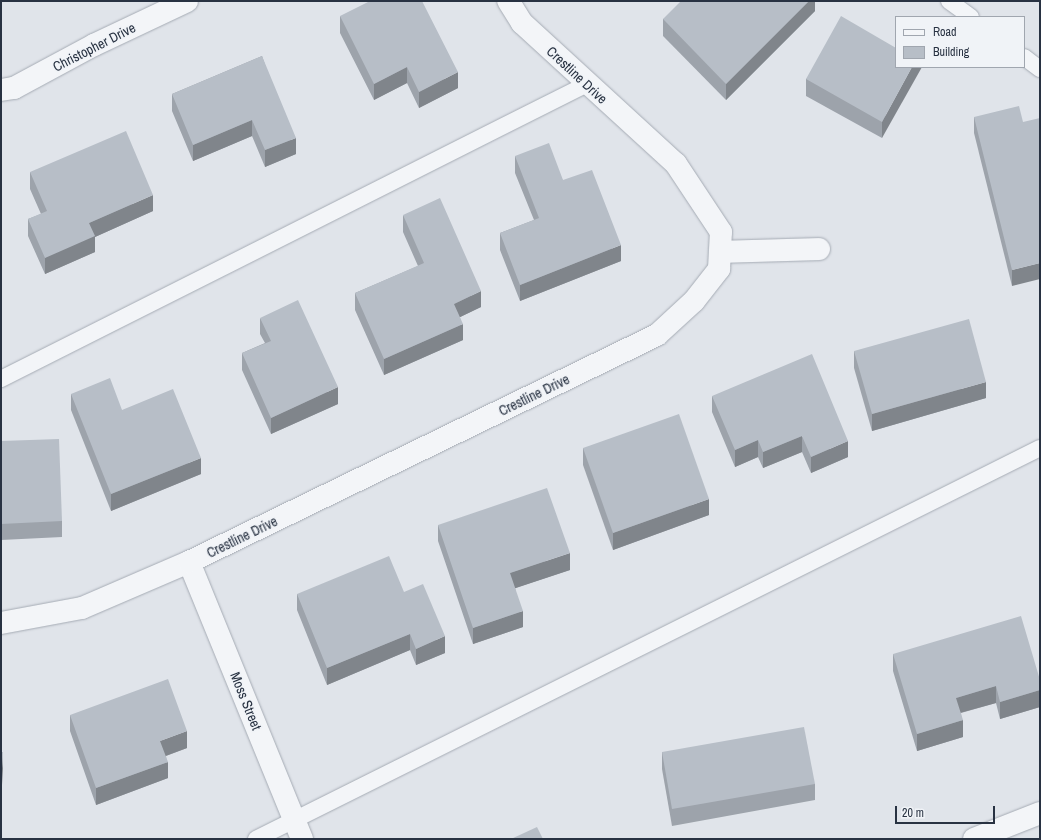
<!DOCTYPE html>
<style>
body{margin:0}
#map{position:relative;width:1041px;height:840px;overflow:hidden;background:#e0e4ea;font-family:"Archivo Narrow",sans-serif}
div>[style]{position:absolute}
.roads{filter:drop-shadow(0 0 1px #a5abb4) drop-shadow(0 0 1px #a5abb4)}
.service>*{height:16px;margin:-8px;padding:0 8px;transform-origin:8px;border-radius:8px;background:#f3f5f8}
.minor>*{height:22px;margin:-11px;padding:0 11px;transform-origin:11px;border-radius:11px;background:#f3f5f8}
.wall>*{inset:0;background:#9da3ab}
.shaded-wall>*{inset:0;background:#80858b}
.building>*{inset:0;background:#b7bec7}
span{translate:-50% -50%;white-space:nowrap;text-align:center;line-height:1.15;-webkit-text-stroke:3px #f0f3f7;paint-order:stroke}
.street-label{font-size:14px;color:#283242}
.frame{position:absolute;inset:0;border:2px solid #283242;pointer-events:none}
.legend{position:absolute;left:895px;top:16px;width:130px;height:52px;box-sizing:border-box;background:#f0f3f7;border:1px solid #a0a6af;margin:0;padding:5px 7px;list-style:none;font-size:12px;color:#283242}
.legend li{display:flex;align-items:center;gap:8px;height:20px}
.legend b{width:20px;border:1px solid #a0a6af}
.scale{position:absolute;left:895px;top:806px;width:100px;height:18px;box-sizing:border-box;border:2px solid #283242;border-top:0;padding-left:5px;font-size:12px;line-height:14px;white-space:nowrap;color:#283242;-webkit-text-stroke:3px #f0f3f7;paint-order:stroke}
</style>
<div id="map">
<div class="roads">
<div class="service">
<div style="left:949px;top:1px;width:27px;rotate:36deg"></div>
<div style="left:1024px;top:57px;width:20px;rotate:37deg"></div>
<div style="left:1px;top:379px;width:656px;rotate:-26.72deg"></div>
<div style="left:256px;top:839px;width:876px;rotate:-26.51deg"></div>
</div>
<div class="minor">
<div style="left:1px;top:90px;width:13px;rotate:-9deg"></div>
<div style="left:14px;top:88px;width:91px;rotate:-28.3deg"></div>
<div style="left:94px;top:45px;width:103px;rotate:-25.3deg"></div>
<div style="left:720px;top:252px;width:99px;rotate:-1.7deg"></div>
<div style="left:189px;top:562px;width:299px;rotate:67.8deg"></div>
<div style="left:1px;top:623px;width:82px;rotate:-10.5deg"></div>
<div style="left:82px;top:608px;width:116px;rotate:-23.3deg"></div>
<div style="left:189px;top:562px;width:520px;rotate:-25.88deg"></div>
<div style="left:657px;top:335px;width:50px;rotate:-42.6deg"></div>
<div style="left:694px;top:301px;width:41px;rotate:-52deg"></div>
<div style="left:719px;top:269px;width:37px;rotate:-87deg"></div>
<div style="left:721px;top:232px;width:82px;rotate:-123.5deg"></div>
<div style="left:676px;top:164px;width:209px;rotate:-137.5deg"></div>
<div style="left:522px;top:23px;width:26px;rotate:-122deg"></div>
<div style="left:974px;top:839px;width:71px;rotate:-21.5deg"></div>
</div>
</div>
<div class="wall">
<div style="clip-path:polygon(815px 1px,815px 11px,726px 100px,663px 36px,663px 19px)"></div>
<div style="clip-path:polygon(340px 16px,458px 88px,419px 108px,407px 83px,374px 100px,340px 33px)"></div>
<div style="clip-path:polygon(896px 48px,882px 138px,806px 96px,806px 79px)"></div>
<div style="clip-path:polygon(262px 56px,296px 154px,265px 167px,252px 136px,193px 161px,172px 111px,172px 94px)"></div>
<div style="clip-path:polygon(974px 117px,1023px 122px,1012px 286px,974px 133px)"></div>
<div style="clip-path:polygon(515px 156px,563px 180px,621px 261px,520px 301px,500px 250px,500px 233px,534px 220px,515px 173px)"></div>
<div style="clip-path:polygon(30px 172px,153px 211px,95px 237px,95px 252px,45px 274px,28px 236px,28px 219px,41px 214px,30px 189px)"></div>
<div style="clip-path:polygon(403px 215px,481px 307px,460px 317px,463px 340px,384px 375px,355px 310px,355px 293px,418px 266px,403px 232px)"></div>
<div style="clip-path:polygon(260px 318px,338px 404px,271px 434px,242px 370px,242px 353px,265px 343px,260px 334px)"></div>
<div style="clip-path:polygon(854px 351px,986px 398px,872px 431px,854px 368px)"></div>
<div style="clip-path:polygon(71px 394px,122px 410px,201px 474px,111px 511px,71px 410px)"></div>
<div style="clip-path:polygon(712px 396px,848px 457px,811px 473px,802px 452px,763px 468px,758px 457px,735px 467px,712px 412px)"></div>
<div style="clip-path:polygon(1px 441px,62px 521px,62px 537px,1px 540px)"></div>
<div style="clip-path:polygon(583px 448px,709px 515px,613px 550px,583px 465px)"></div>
<div style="clip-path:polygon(438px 525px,570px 570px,515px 588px,523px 627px,473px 644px,438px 541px)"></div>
<div style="clip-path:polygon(404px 592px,445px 653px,416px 665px,410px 650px,327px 685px,297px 610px,297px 594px)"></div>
<div style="clip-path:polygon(893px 654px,1040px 680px,1040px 707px,1000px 719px,996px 703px,961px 713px,963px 737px,917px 751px,893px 671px)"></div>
<div style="clip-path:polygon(70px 715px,187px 748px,166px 756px,168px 778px,96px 805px,70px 731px)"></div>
<div style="clip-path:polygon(662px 752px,815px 784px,815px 800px,672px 826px,662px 769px)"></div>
</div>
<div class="shaded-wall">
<div style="clip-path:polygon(809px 1px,815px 1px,815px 11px,726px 100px,726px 84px)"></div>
<div style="clip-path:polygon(407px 67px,407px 83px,374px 100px,374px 84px)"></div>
<div style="clip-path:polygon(912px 67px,922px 67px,882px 138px,882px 122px)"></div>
<div style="clip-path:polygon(458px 72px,458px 88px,419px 108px,419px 92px)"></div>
<div style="clip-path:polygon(252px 120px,252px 136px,193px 161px,193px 145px)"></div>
<div style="clip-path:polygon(296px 138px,296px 154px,265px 167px,265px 150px)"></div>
<div style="clip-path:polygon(153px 195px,153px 211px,95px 237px,95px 252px,45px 274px,45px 258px,89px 223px)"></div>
<div style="clip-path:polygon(621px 245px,621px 261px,520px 301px,520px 285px)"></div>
<div style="clip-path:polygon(1040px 263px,1040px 279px,1012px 286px,1012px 270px)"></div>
<div style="clip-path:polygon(481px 291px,481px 307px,454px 320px,454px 304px)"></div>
<div style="clip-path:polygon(463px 324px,463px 340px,384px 375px,384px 359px)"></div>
<div style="clip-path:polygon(986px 382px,986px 398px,872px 431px,872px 414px)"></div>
<div style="clip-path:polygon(338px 387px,338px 404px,271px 434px,271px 418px)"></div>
<div style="clip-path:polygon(802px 436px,802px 452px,763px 468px,763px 452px)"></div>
<div style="clip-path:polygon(758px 440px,758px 457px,735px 467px,735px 450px)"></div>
<div style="clip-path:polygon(848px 441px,848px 457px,811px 473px,811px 457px)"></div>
<div style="clip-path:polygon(201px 458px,201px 474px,111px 511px,111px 494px)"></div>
<div style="clip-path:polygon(709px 499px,709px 515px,613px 550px,613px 533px)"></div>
<div style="clip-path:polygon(570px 553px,570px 570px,510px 590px,510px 573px)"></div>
<div style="clip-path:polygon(523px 611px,523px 627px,473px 644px,473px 628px)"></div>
<div style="clip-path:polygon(410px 634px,410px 650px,327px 685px,327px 668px)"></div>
<div style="clip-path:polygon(445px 636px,445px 653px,416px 665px,416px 649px)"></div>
<div style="clip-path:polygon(996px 686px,996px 703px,956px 714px,956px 698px)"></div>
<div style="clip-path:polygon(1040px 690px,1040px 707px,1000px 719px,1000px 702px)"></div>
<div style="clip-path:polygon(963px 720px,963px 737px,917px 751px,917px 734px)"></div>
<div style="clip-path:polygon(187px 731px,187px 748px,160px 758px,160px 741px)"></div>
<div style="clip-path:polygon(3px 752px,3px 769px,1px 802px,1px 785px)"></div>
<div style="clip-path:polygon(168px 762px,168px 778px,96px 805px,96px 788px)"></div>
</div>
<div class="building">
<div style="clip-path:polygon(370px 1px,422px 1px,458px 72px,419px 92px,407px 67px,374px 84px,340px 16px)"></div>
<div style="clip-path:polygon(681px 1px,809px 1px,726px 84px,663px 19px)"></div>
<div style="clip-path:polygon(841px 16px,896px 48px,896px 67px,912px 67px,882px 122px,806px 79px)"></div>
<div style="clip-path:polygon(262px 56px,296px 138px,265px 150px,252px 120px,193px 145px,172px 94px)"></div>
<div style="clip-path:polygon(1019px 106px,1023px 122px,1040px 118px,1040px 263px,1012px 270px,974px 117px)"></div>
<div style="clip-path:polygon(126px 131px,153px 195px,89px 223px,95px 236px,45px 258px,28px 219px,47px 211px,30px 172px)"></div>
<div style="clip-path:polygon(549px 143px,563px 180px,592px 170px,621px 245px,520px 285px,500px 233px,539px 218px,515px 156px)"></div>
<div style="clip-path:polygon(440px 198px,481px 291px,454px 304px,463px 324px,384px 359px,355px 293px,424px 263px,403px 215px)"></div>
<div style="clip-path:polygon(298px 300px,338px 387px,271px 418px,242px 353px,271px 341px,260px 318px)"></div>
<div style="clip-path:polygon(969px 319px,986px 382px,872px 414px,854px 351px)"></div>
<div style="clip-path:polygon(812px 354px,848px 441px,811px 457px,802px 436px,763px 452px,758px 440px,735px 450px,712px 396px)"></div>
<div style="clip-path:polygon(110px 378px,122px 410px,173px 389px,201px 458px,111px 494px,71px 394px)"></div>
<div style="clip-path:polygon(679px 414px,709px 499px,613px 533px,583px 448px)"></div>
<div style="clip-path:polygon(59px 439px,62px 521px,1px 524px,1px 441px)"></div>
<div style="clip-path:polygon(547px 488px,570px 553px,510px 573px,523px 611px,473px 628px,438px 525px)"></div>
<div style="clip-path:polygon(389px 556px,404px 592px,423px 584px,445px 636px,416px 649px,410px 634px,327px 668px,297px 594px)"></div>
<div style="clip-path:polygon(1021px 616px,1040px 680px,1040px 690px,1000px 702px,996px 686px,956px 698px,963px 720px,917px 734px,893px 654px)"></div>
<div style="clip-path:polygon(168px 679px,187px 731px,160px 741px,168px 762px,96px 788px,70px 715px)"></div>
<div style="clip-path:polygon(804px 727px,815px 784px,672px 809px,662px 752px)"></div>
<div style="clip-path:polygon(1px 752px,3px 752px,1px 785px)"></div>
<div style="clip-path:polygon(537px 827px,543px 839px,511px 839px)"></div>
</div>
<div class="street-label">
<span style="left:94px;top:47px;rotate:-27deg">Christopher Drive</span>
<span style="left:577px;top:75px;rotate:43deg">Crestline Drive</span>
<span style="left:534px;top:395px;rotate:-26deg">Crestline Drive</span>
<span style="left:242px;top:537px;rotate:-26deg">Crestline Drive</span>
<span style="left:246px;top:701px;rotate:68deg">Moss Street</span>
</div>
<div class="frame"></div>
<ul class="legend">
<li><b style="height:5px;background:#f3f5f8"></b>Road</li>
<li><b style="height:11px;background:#b7bec7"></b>Building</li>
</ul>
<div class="scale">20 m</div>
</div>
